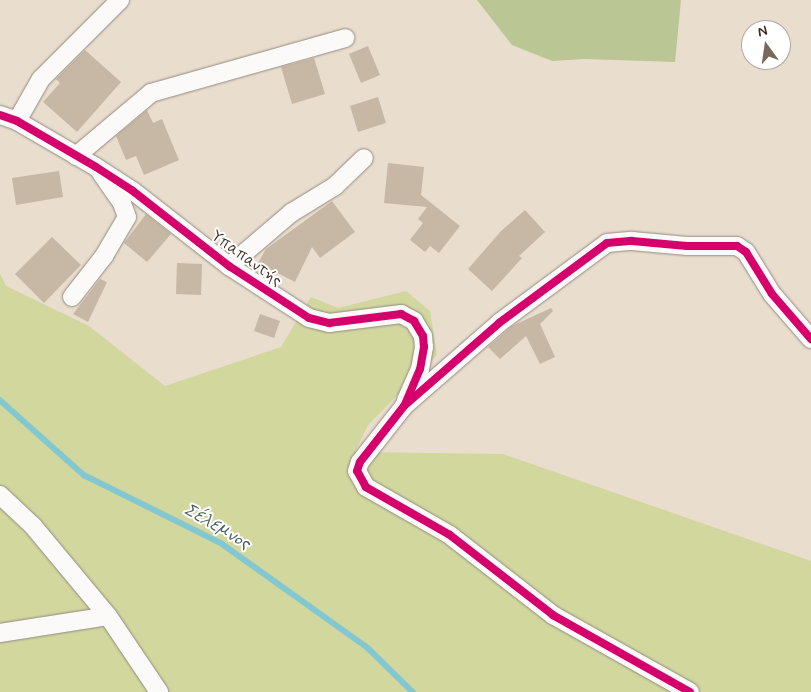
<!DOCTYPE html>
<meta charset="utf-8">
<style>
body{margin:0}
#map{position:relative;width:811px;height:692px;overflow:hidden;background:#e9ddcd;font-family:Mynerve,sans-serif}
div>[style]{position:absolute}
.green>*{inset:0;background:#d1d79d}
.forest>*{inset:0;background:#bbc695}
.stream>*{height:5.5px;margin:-2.75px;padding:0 2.75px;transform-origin:2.75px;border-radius:2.75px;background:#83c8d1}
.building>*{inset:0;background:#c7b7a5}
.roads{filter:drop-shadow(0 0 1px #938a80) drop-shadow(0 0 1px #938a80)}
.minor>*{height:18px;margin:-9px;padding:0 9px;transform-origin:9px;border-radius:9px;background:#fcfaf8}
.cycleway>*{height:8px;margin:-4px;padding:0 4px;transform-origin:4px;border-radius:4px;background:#d6006c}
span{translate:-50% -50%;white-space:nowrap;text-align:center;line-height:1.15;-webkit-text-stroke:4px #fff;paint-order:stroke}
.street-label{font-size:16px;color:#3b2a1e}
.water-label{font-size:18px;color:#455e5d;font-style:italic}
.north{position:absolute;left:741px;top:20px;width:50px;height:50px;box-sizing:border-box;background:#fff;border:1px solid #b1aaa5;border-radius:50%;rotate:346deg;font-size:14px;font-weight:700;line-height:20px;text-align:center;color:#3b2a1e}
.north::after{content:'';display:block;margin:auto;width:18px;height:22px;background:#78695b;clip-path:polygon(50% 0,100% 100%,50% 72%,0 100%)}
</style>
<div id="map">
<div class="green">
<div style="clip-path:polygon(0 274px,6px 286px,89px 326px,165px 386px,281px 347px,311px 297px,338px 308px,406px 291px,430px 311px,437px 355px,368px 425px,355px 452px,503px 454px,811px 561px,811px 692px,0 692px)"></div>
</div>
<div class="forest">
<div style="clip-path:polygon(477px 0,681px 0,675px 62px,585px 59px,552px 61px,512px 45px)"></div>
</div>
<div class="stream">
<div style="left:0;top:400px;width:113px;rotate:41.8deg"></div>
<div style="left:84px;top:475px;width:153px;rotate:26.4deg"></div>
<div style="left:221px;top:543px;width:181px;rotate:35.5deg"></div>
<div style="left:368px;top:648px;width:63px;rotate:44.4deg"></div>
</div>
<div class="building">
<div style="clip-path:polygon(368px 46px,380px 75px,361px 83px,349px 54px)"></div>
<div style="clip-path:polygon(85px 50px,121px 82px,77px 132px,43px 102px,60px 83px,56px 79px)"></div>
<div style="clip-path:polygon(314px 58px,325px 94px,292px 104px,281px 67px)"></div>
<div style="clip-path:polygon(378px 97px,386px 123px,358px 132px,350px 106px)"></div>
<div style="clip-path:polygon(147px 110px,153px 123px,162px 119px,179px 160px,144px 175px,136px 156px,126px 160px,116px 136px)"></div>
<div style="clip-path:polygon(388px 163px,424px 167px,421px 195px,460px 226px,439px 253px,430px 246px,425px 252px,410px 240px,423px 223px,418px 219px,427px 207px,384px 203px)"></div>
<div style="clip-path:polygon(59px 171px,63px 197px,16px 205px,12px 178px)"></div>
<div style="clip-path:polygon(332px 201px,355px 232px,320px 258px,312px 247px,295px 282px,258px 263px,266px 249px)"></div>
<div style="clip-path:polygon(525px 210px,545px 232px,519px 256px,522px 258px,492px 291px,468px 269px,501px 231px)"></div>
<div style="clip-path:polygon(146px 214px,171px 234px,147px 262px,124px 243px)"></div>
<div style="clip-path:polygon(52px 237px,81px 265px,44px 303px,15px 274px)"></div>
<div style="clip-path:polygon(177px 263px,202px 264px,201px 295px,176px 294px)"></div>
<div style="clip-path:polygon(100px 279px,107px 282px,88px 322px,73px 314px)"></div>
<div style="clip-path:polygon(551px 308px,553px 311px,540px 324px,555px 357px,540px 364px,526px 336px,500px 359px,488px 347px,512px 326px)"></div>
<div style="clip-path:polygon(260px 314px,280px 321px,274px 338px,254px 331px)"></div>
</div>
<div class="roads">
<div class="minor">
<div style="left:0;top:115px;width:18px;rotate:19deg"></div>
<div style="left:17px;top:121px;width:91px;rotate:30.2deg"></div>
<div style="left:96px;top:167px;width:44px;rotate:33deg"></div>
<div style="left:133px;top:191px;width:122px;rotate:38deg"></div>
<div style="left:229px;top:266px;width:95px;rotate:33deg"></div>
<div style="left:309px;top:318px;width:21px;rotate:14deg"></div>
<div style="left:329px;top:323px;width:73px;rotate:-7.1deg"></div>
<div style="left:401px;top:314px;width:15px;rotate:28deg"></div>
<div style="left:414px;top:321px;width:17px;rotate:59deg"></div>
<div style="left:423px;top:336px;width:11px;rotate:85deg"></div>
<div style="left:424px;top:347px;width:22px;rotate:100deg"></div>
<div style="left:420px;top:369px;width:35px;rotate:114deg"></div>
<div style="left:17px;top:121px;width:48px;rotate:-60.3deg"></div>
<div style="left:41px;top:79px;width:112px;rotate:-45deg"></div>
<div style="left:76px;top:156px;width:98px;rotate:-40deg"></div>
<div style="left:151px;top:93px;width:202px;rotate:-15.8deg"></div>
<div style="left:229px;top:266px;width:82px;rotate:-40.5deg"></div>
<div style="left:291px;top:213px;width:52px;rotate:-31.5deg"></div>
<div style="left:335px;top:186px;width:40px;rotate:-44deg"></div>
<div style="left:72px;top:297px;width:52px;rotate:-52deg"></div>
<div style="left:104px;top:256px;width:45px;rotate:-59.5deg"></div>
<div style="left:127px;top:217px;width:15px;rotate:-110deg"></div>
<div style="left:122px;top:203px;width:37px;rotate:-125deg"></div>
<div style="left:0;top:495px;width:45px;rotate:43.2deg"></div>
<div style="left:33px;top:526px;width:117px;rotate:50.2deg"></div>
<div style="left:108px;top:616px;width:92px;rotate:56.1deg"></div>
<div style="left:0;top:633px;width:109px;rotate:-8.9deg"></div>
<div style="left:690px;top:692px;width:157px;rotate:-150.7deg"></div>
<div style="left:553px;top:615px;width:130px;rotate:-142.2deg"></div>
<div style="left:450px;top:535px;width:97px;rotate:-150.3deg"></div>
<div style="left:366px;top:487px;width:18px;rotate:-119deg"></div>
<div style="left:357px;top:471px;width:9px;rotate:-72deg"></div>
<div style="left:360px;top:462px;width:71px;rotate:-51.8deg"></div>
<div style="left:404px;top:406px;width:126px;rotate:-41.1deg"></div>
<div style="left:499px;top:323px;width:134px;rotate:-36.5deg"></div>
<div style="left:607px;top:243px;width:25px;rotate:-5deg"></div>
<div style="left:632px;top:241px;width:55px;rotate:5.2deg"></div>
<div style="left:687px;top:246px;width:50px"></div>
<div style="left:737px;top:246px;width:11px;rotate:34deg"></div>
<div style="left:746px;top:252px;width:49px;rotate:58.2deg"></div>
<div style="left:772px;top:294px;width:60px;rotate:49.1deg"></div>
</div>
</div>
<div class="cycleway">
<div style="left:0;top:115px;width:18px;rotate:19deg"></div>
<div style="left:17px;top:121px;width:91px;rotate:30.2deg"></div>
<div style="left:96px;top:167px;width:44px;rotate:33deg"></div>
<div style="left:133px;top:191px;width:122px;rotate:38deg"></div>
<div style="left:229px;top:266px;width:95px;rotate:33deg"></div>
<div style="left:309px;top:318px;width:21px;rotate:14deg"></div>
<div style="left:329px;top:323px;width:73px;rotate:-7.1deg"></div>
<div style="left:401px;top:314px;width:15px;rotate:28deg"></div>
<div style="left:414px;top:321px;width:17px;rotate:59deg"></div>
<div style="left:423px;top:336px;width:11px;rotate:85deg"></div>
<div style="left:424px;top:347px;width:22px;rotate:100deg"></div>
<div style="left:420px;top:369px;width:38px;rotate:113deg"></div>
<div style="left:690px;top:692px;width:157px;rotate:-150.7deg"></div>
<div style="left:553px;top:615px;width:130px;rotate:-142.2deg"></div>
<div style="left:450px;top:535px;width:97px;rotate:-150.3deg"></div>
<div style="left:366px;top:487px;width:18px;rotate:-119deg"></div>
<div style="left:357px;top:471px;width:9px;rotate:-72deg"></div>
<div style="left:360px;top:462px;width:71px;rotate:-51.8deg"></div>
<div style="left:404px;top:406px;width:126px;rotate:-41.1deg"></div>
<div style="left:499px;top:323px;width:134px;rotate:-36.5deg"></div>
<div style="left:607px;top:243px;width:25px;rotate:-5deg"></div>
<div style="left:632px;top:241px;width:55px;rotate:5.2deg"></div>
<div style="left:687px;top:246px;width:50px"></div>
<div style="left:737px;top:246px;width:11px;rotate:34deg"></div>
<div style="left:746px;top:252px;width:49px;rotate:58.2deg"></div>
<div style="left:772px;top:294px;width:60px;rotate:49.1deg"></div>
</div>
<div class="street-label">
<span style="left:246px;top:259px;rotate:36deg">Υπαπαντής</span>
</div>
<div class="water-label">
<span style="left:217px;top:527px;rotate:30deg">Σέλεμνος</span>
</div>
<div class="north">N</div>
</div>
